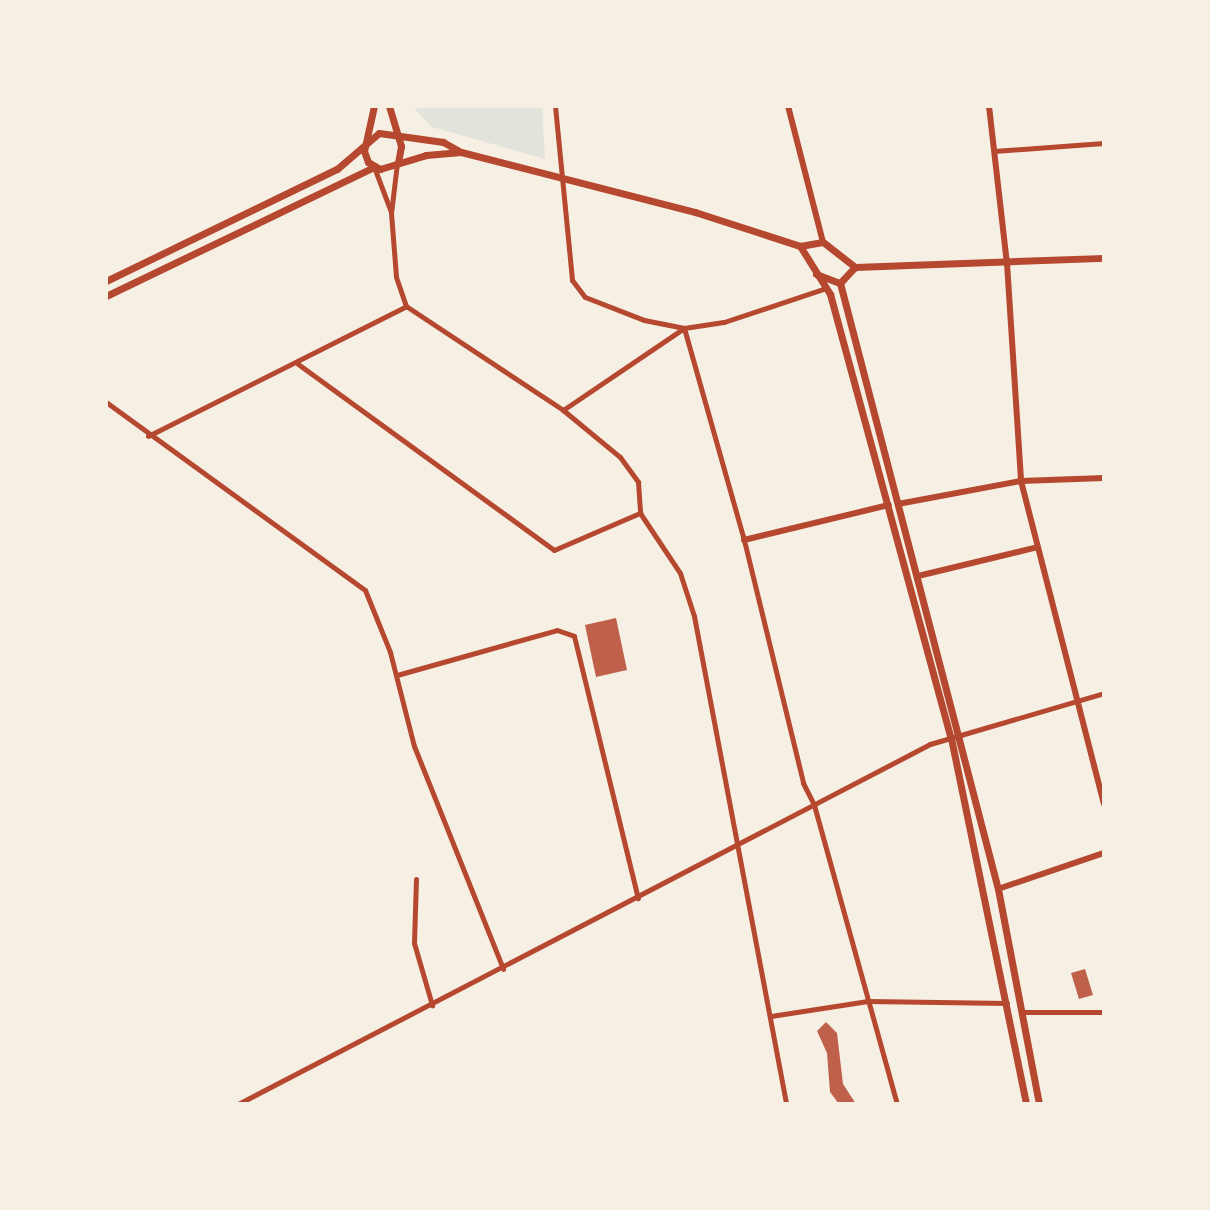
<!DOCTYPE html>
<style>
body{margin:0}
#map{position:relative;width:1210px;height:1210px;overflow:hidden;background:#f6efe4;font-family:"Playfair Display",serif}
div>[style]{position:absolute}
.green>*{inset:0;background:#e2e4dc}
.building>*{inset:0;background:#bf614a}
.minor>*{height:5px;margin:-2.5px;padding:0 2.5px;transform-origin:2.5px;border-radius:2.5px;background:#b5482f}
.tertiary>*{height:6px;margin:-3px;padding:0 3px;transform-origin:3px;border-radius:3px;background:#b5482f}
.secondary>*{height:7px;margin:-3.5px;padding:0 3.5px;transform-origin:3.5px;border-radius:3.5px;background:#b5482f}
span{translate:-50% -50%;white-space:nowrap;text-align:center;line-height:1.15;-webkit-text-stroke:8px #f6efe4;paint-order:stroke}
.frame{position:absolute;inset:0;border:108px solid #f6efe4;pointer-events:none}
</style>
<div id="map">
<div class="green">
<div style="clip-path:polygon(412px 106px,542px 106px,545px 159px,432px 127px)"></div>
</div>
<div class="building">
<div style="clip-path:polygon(616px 618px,627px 670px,596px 677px,585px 625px)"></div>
<div style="clip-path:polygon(1085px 969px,1093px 995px,1079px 999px,1071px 973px)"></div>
<div style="clip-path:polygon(826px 1022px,837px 1033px,843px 1084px,856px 1104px,839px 1104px,830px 1092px,827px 1053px,817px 1031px)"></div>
</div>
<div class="minor">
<div style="left:555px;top:106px;width:175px;rotate:84.4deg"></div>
<div style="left:572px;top:280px;width:21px;rotate:53deg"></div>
<div style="left:585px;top:297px;width:63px;rotate:21.3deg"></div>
<div style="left:644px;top:320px;width:41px;rotate:11.3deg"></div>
<div style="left:994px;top:151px;width:110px;rotate:-4.2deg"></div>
<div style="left:397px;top:163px;width:50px;rotate:96.8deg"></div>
<div style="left:391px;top:213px;width:64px;rotate:85.5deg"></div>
<div style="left:396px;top:277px;width:31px;rotate:71deg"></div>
<div style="left:406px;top:306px;width:188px;rotate:33.5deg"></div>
<div style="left:563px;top:410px;width:74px;rotate:39.5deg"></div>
<div style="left:620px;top:457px;width:31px;rotate:54deg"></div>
<div style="left:638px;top:482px;width:31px;rotate:86deg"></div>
<div style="left:640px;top:513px;width:72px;rotate:56.3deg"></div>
<div style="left:680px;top:573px;width:45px;rotate:72deg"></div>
<div style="left:694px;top:616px;width:497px;rotate:79.3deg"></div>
<div style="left:374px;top:167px;width:48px;rotate:69.3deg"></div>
<div style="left:684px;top:328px;width:216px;rotate:74.2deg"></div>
<div style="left:743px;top:536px;width:254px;rotate:76.3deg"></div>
<div style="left:803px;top:783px;width:25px;rotate:63deg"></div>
<div style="left:814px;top:805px;width:310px;rotate:74.5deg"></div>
<div style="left:298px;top:364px;width:316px;rotate:36deg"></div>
<div style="left:554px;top:550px;width:94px;rotate:-23.3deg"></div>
<div style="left:106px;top:402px;width:320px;rotate:36deg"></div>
<div style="left:365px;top:590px;width:67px;rotate:68deg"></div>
<div style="left:390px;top:652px;width:97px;rotate:75.7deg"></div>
<div style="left:414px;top:746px;width:240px;rotate:68.2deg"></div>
<div style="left:563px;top:410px;width:146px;rotate:-34.1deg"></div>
<div style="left:684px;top:328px;width:40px;rotate:-8.5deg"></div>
<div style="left:724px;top:322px;width:108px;rotate:-18.4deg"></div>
<div style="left:148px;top:436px;width:289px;rotate:-26.7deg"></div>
<div style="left:397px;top:675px;width:166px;rotate:-15.7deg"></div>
<div style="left:557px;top:630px;width:18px;rotate:19deg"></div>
<div style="left:574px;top:636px;width:270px;rotate:76.3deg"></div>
<div style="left:416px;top:879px;width:64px;rotate:91.8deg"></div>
<div style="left:414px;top:943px;width:65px;rotate:73.8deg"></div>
<div style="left:1023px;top:1012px;width:81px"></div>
<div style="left:771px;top:1016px;width:98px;rotate:-8.8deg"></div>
<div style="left:868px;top:1001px;width:139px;rotate:0.8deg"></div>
<div style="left:238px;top:1104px;width:780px;rotate:-27.48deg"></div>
<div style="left:930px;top:744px;width:181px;rotate:-16.3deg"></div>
</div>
<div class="tertiary">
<div style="left:788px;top:106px;width:140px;rotate:75.6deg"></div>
<div style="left:989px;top:106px;width:158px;rotate:83.5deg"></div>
<div style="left:1007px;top:263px;width:218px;rotate:86.3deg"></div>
<div style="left:1021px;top:481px;width:333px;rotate:75.6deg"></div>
<div style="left:898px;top:504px;width:125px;rotate:-10.6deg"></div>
<div style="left:1021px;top:481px;width:83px;rotate:-2.1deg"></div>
<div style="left:744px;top:540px;width:149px;rotate:-13.6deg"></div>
<div style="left:918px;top:576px;width:123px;rotate:-13.6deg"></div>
<div style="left:998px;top:889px;width:112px;rotate:-18.8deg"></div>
</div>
<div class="secondary">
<div style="left:374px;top:106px;width:46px;rotate:102.5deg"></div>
<div style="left:364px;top:151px;width:12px;rotate:70deg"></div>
<div style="left:368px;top:162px;width:14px;rotate:30deg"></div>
<div style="left:380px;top:169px;width:48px;rotate:-16.9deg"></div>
<div style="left:426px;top:155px;width:35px;rotate:-5deg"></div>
<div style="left:461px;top:152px;width:242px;rotate:14.4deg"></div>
<div style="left:695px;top:212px;width:110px;rotate:17.9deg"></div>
<div style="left:800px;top:246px;width:23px;rotate:-10deg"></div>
<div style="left:823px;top:242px;width:41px;rotate:38deg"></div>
<div style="left:389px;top:106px;width:42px;rotate:73.3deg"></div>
<div style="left:401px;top:146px;width:17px;rotate:100deg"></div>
<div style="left:800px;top:246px;width:57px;rotate:58deg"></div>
<div style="left:830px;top:294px;width:460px;rotate:74.8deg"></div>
<div style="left:951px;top:738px;width:374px;rotate:78.4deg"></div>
<div style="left:816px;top:274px;width:26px;rotate:21deg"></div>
<div style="left:106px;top:281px;width:257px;rotate:-25.9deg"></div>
<div style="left:337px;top:169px;width:55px;rotate:-40.6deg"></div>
<div style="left:379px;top:133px;width:65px;rotate:8deg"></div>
<div style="left:443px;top:142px;width:18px;rotate:29deg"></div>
<div style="left:840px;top:283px;width:626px;rotate:75.39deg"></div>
<div style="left:998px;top:889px;width:219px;rotate:79.2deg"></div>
<div style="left:840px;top:283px;width:22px;rotate:-47deg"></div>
<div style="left:855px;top:267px;width:249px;rotate:-2.1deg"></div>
<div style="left:106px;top:296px;width:297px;rotate:-25.7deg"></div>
</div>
<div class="frame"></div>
</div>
